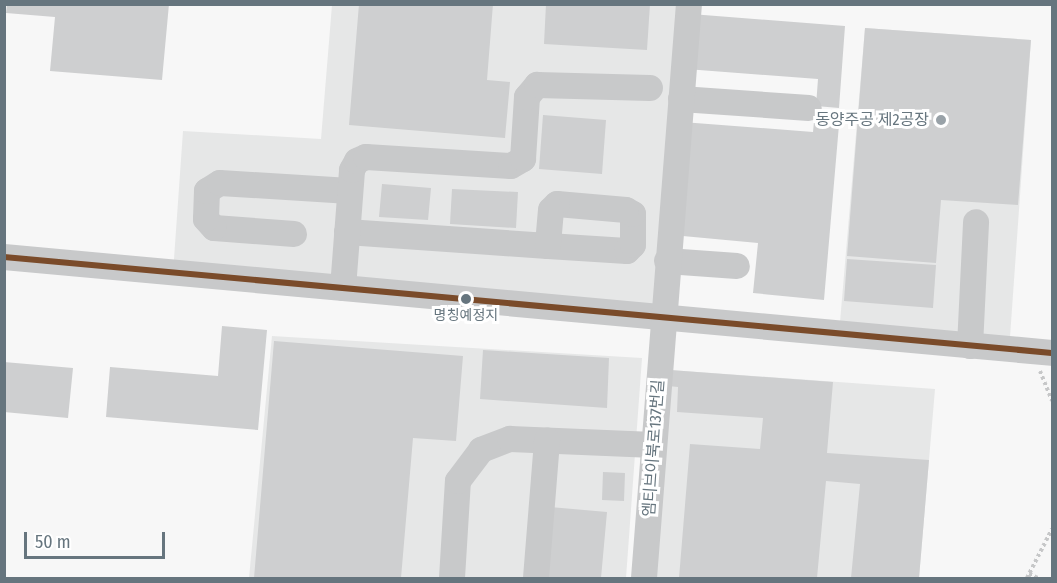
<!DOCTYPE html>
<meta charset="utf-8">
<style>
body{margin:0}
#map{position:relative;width:1057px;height:583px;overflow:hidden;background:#f7f7f7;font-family:"Fira Sans Condensed","Noto Sans KR",sans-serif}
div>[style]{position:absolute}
.built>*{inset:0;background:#e6e7e7}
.building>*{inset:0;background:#cecfd0}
.path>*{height:4px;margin-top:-2px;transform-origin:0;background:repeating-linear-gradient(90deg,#c6c7c8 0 3px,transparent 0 6px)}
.minor>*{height:26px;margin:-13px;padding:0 13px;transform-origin:13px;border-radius:13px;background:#c8c9ca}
.bus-1>*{height:6px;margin:-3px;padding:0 3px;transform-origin:3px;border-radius:3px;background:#7a4b2a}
.dots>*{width:16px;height:16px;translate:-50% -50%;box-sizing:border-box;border:3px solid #fff;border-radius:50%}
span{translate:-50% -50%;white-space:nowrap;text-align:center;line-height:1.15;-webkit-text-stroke:6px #fff;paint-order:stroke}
.bus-label{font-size:14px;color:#66757e}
.poi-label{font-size:16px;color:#66757e}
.right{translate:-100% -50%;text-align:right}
.street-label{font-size:16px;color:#66757e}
.frame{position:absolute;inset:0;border:6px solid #66757e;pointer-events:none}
.scale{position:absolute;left:24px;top:532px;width:141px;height:27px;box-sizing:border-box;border:3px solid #66757e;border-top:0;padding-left:8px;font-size:18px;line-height:21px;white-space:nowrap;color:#66757e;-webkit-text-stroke:4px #fff;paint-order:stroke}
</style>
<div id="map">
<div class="built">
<div style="clip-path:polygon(332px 5px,689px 5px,664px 318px,173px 273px,183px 131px,321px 139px)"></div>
<div style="clip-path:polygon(865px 28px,1031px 40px,1009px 351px,839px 334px)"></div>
<div style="clip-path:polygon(272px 336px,642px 358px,626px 578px,249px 578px)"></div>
<div style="clip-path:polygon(670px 370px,935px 389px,919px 578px,650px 578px)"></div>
</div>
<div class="building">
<div style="clip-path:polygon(7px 4px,169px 4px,162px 80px,50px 71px,55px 17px,6px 13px)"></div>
<div style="clip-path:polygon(359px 4px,493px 4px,487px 80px,510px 82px,505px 138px,349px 125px)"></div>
<div style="clip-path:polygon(546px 4px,650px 4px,647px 50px,544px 44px)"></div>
<div style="clip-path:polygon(691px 14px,845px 26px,839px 108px,816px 106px,818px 79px,686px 69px)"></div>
<div style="clip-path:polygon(865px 28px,1031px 40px,1018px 205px,941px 200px,936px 263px,847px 256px)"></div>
<div style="clip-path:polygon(815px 111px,840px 113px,824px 300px,753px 293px,758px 243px,672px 235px,682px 122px,813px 132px)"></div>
<div style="clip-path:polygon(543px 115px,606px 120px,602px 174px,539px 169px)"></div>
<div style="clip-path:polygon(382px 184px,431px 188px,428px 220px,379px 217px)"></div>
<div style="clip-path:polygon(452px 189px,518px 192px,516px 228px,450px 224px)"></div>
<div style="clip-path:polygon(847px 259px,936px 265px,933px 308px,844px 301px)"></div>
<div style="clip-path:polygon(222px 326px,267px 330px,258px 430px,106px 417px,110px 367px,218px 376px)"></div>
<div style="clip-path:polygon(274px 341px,463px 356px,456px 441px,413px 438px,401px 578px,254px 578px)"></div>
<div style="clip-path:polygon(483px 350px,609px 358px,607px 408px,480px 399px)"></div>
<div style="clip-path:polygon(4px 362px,73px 368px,68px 418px,4px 412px)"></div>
<div style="clip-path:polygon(670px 370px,833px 382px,827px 453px,929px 460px,919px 578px,851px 578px,860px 484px,826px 481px,817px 578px,679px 578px,690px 444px,760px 449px,763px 418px,677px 412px,678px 387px,668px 386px)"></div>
<div style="clip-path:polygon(603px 472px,625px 473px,624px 501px,602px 500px)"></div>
<div style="clip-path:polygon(550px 507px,607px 512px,601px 578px,545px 578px)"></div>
</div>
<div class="path">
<div style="left:1040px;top:371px;width:32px;rotate:68deg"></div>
<div style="left:1029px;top:574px;width:10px;rotate:24deg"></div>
<div style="left:1027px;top:578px;width:55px;rotate:-63deg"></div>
</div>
<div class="minor">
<div style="left:681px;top:99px;width:128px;rotate:4deg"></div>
<div style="left:347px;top:232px;width:201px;rotate:4deg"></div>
<div style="left:548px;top:246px;width:79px;rotate:3.6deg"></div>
<div style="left:627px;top:251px;width:8px;rotate:-45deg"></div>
<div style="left:633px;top:245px;width:31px;rotate:-90deg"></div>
<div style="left:633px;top:214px;width:8px;rotate:-150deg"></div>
<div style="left:626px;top:210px;width:69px;rotate:-175deg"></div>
<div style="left:557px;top:204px;width:8px;rotate:135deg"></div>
<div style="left:551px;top:210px;width:36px;rotate:95deg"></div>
<div style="left:294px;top:234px;width:80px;rotate:-175.7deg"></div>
<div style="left:214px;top:228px;width:12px;rotate:-132deg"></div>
<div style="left:206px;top:219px;width:28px;rotate:-88deg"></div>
<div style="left:207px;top:191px;width:15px;rotate:-32deg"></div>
<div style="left:220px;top:183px;width:130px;rotate:3.5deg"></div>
<div style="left:4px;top:257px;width:1052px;rotate:5.23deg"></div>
<div style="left:667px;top:261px;width:70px;rotate:4.1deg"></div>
<div style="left:343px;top:288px;width:118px;rotate:-85.6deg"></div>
<div style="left:352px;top:170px;width:10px;rotate:-61deg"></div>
<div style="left:357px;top:161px;width:10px;rotate:-24deg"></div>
<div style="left:366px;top:157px;width:145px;rotate:3.6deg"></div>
<div style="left:511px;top:166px;width:14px;rotate:-30deg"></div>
<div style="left:523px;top:159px;width:62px;rotate:-86.3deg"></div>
<div style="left:527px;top:97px;width:16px;rotate:-50deg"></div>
<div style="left:537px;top:85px;width:113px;rotate:1.5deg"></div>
<div style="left:970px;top:346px;width:124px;rotate:-87.2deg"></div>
<div style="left:452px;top:578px;width:97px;rotate:-86.5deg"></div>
<div style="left:458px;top:481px;width:39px;rotate:-53deg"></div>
<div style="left:481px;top:450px;width:31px;rotate:-21deg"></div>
<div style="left:510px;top:439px;width:144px;rotate:2.4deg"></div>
<div style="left:536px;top:578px;width:138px;rotate:-85.4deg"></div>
<div style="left:644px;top:578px;width:576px;rotate:-85.52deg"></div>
</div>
<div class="bus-1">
<div style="left:4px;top:257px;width:1052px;rotate:5.23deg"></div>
</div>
<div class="dots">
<div style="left:941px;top:120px;background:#99a2a8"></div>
<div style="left:466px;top:299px;background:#66757e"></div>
</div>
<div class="bus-label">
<span style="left:466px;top:316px">명칭예정지</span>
</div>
<div class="poi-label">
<span class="right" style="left:929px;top:120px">동양주공 제2공장</span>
</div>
<div class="street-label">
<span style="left:654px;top:448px;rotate:-86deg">엠티브이북로137번길</span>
</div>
<div class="frame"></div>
<div class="scale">50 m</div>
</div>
